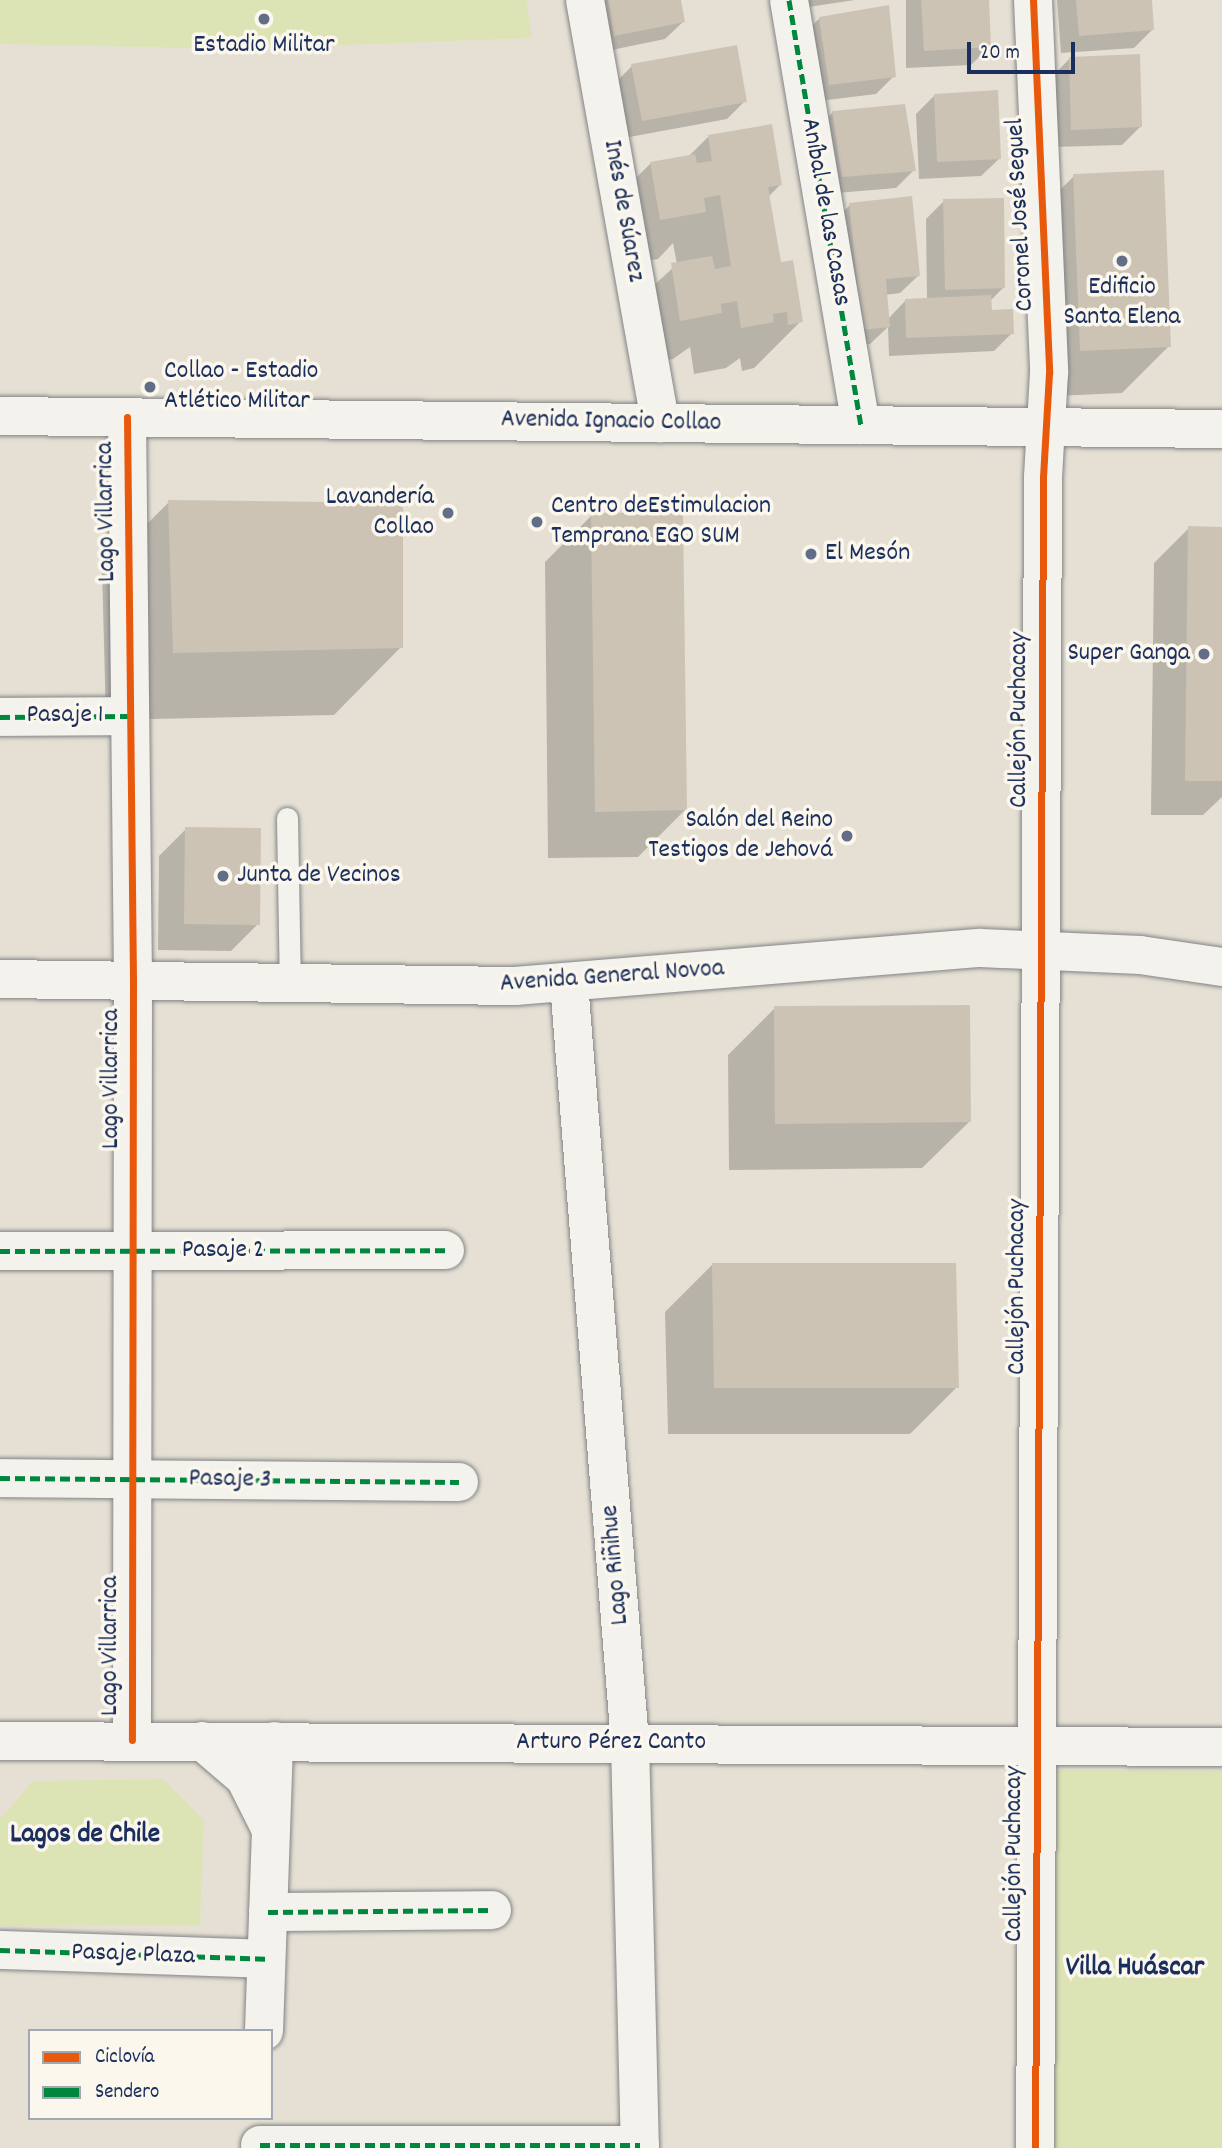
<!DOCTYPE html>
<meta charset="utf-8">
<style>
body{margin:0}
#map{position:relative;width:1222px;height:2148px;overflow:hidden;background:#e6e0d4;font-family:Dekko,sans-serif}
div>[style]{position:absolute}
.green>*{inset:0;background:#dce4b5}
.shadow>*{inset:0;background:#0003}
.building>*{inset:0;background:#ccc3b5}
.roads{filter:drop-shadow(0 0 2px #828487) drop-shadow(0 0 2px #828487)}
.lane>*{height:21px;margin:-10.5px;padding:0 10.5px;transform-origin:10.5px;border-radius:10.5px;background:#f4f2ed}
.street>*{height:38px;margin:-19px;padding:0 19px;transform-origin:19px;border-radius:19px;background:#f4f2ed}
.secondary>*{height:38px;margin:-19px;padding:0 19px;transform-origin:19px;border-radius:19px;background:#f4f2ed}
.quiet>*{height:5px;margin-top:-2.5px;transform-origin:0;background:repeating-linear-gradient(90deg,#00873e 0 10px,transparent 0 15px)}
.cycleway>*{height:7px;margin:-3.5px;padding:0 3.5px;transform-origin:3.5px;border-radius:3.5px;background:#e8590c}
.dots>*{width:19px;height:19px;translate:-50% -50%;box-sizing:border-box;border:4px solid #fbf7ec;border-radius:50%}
span{translate:-50% -50%;white-space:nowrap;text-align:center;line-height:1.15;-webkit-text-stroke:7px #fbf7ec;paint-order:stroke}
.poi-label{font-size:26px;color:#1b2f5e}
.left{translate:0 -50%;text-align:left}
.right{translate:-100% -50%;text-align:right}
.street-label{font-size:26px;color:#1b2f5e}
.neighbourhood-label{font-size:28px;color:#1b2f5e;font-weight:700}
.legend{position:absolute;left:28px;top:2029px;width:245px;height:91px;box-sizing:border-box;background:#fbf7ec;border:2px solid #a1a7b3;margin:0;padding:9px 12px;list-style:none;font-size:21px;color:#1b2f5e}
.legend li{display:flex;align-items:center;gap:14px;height:35px}
.legend b{width:35px;border:2px solid #a1a7b3}
.scale{position:absolute;left:967px;top:42px;width:108px;height:32px;box-sizing:border-box;border:4px solid #1b2f5e;border-top:0;padding-left:9px;font-size:21px;line-height:24px;white-space:nowrap;color:#1b2f5e;-webkit-text-stroke:5px #fbf7ec;paint-order:stroke}
</style>
<div id="map">
<div class="green">
<div style="clip-path:polygon(0 0,526px 0,532px 38px,239px 49px,0 44px)"></div>
<div style="clip-path:polygon(1054px 1770px,1222px 1771px,1222px 2148px,1054px 2148px)"></div>
<div style="clip-path:polygon(163px 1779px,204px 1820px,200px 1925px,0 1926px,0 1819px,33px 1781px)"></div>
</div>
<div class="shadow">
<div style="clip-path:polygon(587px 0,679px 0,684px 21px,665px 39px,597px 53px)"></div>
<div style="clip-path:polygon(793px 0,855px 0,795px 9px)"></div>
<div style="clip-path:polygon(906px 0,987px 0,989px 47px,971px 65px,906px 68px)"></div>
<div style="clip-path:polygon(1057px 0,1150px 0,1152px 30px,1134px 48px,1061px 53px)"></div>
<div style="clip-path:polygon(820px 18px,894px 76px,876px 94px,811px 102px,801px 36px)"></div>
<div style="clip-path:polygon(1070px 58px,1140px 127px,1122px 145px,1054px 147px,1052px 77px)"></div>
<div style="clip-path:polygon(632px 66px,745px 101px,727px 119px,624px 138px,614px 84px)"></div>
<div style="clip-path:polygon(934px 96px,1000px 158px,981px 176px,919px 179px,916px 114px)"></div>
<div style="clip-path:polygon(833px 112px,914px 170px,896px 188px,825px 194px,815px 131px)"></div>
<div style="clip-path:polygon(708px 137px,780px 185px,768px 197px,780px 264px,801px 321px,754px 368px,742px 371px,740px 358px,726px 368px,694px 374px,690px 347px,673px 359px,634px 366px,625px 312px,677px 264px,673px 243px,658px 259px,614px 266px,604px 210px,651px 163px,688px 157px)"></div>
<div style="clip-path:polygon(1074px 176px,1169px 346px,1122px 393px,1034px 397px,1027px 223px)"></div>
<div style="clip-path:polygon(944px 201px,1003px 288px,990px 301px,990px 311px,1012px 333px,994px 351px,889px 356px,888px 327px,870px 344px,844px 347px,832px 223px,850px 205px,919px 275px,900px 293px,885px 295px,888px 319px,905px 301px,927px 300px,926px 219px)"></div>
<div style="clip-path:polygon(169px 502px,401px 647px,334px 715px,106px 720px,102px 569px)"></div>
<div style="clip-path:polygon(592px 515px,685px 810px,638px 857px,548px 858px,545px 562px)"></div>
<div style="clip-path:polygon(1189px 528px,1222px 528px,1222px 797px,1203px 815px,1151px 815px,1154px 563px)"></div>
<div style="clip-path:polygon(186px 829px,258px 924px,231px 951px,158px 950px,159px 856px)"></div>
<div style="clip-path:polygon(775px 1008px,969px 1122px,922px 1168px,729px 1170px,728px 1055px)"></div>
<div style="clip-path:polygon(712px 1265px,957px 1387px,910px 1434px,668px 1434px,665px 1312px)"></div>
</div>
<div class="building">
<div style="clip-path:polygon(608px 0,681px 0,685px 22px,614px 36px)"></div>
<div style="clip-path:polygon(921px 0,989px 0,991px 47px,924px 51px)"></div>
<div style="clip-path:polygon(1076px 0,1152px 0,1154px 30px,1079px 36px)"></div>
<div style="clip-path:polygon(889px 5px,896px 77px,829px 85px,819px 17px)"></div>
<div style="clip-path:polygon(737px 45px,747px 102px,642px 121px,631px 64px)"></div>
<div style="clip-path:polygon(1140px 54px,1142px 127px,1071px 130px,1069px 57px)"></div>
<div style="clip-path:polygon(998px 90px,1001px 159px,937px 162px,934px 94px)"></div>
<div style="clip-path:polygon(905px 104px,916px 171px,842px 177px,832px 111px)"></div>
<div style="clip-path:polygon(772px 124px,782px 185px,768px 187px,781px 262px,793px 260px,803px 322px,788px 325px,787px 312px,773px 314px,774px 322px,741px 328px,737px 301px,721px 304px,722px 313px,680px 321px,671px 263px,712px 256px,715px 269px,731px 266px,720px 195px,704px 198px,706px 212px,660px 220px,650px 162px,695px 154px,697px 163px,712px 161px,708px 135px)"></div>
<div style="clip-path:polygon(1164px 170px,1171px 347px,1080px 351px,1073px 174px)"></div>
<div style="clip-path:polygon(912px 196px,920px 276px,886px 279px,890px 327px,862px 330px,849px 203px)"></div>
<div style="clip-path:polygon(1004px 198px,1005px 288px,945px 290px,943px 199px)"></div>
<div style="clip-path:polygon(991px 295px,992px 310px,1013px 309px,1014px 334px,906px 338px,905px 299px)"></div>
<div style="clip-path:polygon(168px 500px,403px 503px,403px 648px,173px 653px)"></div>
<div style="clip-path:polygon(683px 512px,687px 810px,595px 812px,591px 513px)"></div>
<div style="clip-path:polygon(1188px 526px,1222px 527px,1222px 781px,1185px 781px)"></div>
<div style="clip-path:polygon(185px 827px,261px 828px,260px 925px,184px 924px)"></div>
<div style="clip-path:polygon(970px 1005px,971px 1122px,775px 1124px,774px 1006px)"></div>
<div style="clip-path:polygon(712px 1263px,956px 1263px,959px 1388px,714px 1388px)"></div>
</div>
<div class="roads">
<div class="lane">
<div style="left:287px;top:818px;width:166px;rotate:89deg"></div>
</div>
<div class="street">
<div style="left:585px;top:0;width:430px;rotate:79.9deg"></div>
<div style="left:789px;top:0;width:431px;rotate:80.4deg"></div>
<div style="left:1033px;top:0;width:373px;rotate:87.5deg"></div>
<div style="left:1049px;top:373px;width:104px;rotate:93.3deg"></div>
<div style="left:1043px;top:477px;width:1671px;rotate:90.27deg"></div>
<div style="left:127px;top:417px;width:564px;rotate:89.39deg"></div>
<div style="left:133px;top:981px;width:759px;rotate:90.08deg"></div>
<div style="left:0;top:717px;width:130px;rotate:-0.4deg"></div>
<div style="left:569px;top:983px;width:762px;rotate:85.41deg"></div>
<div style="left:630px;top:1743px;width:405px;rotate:88.6deg"></div>
<div style="left:0;top:1251px;width:445px;rotate:-0.1deg"></div>
<div style="left:0;top:1478px;width:459px;rotate:0.5deg"></div>
<div style="left:0;top:1741px;width:1222px;rotate:0.28deg"></div>
<div style="left:202px;top:1741px;width:57px;rotate:40.7deg"></div>
<div style="left:245px;top:1778px;width:54px;rotate:63.4deg"></div>
<div style="left:268px;top:1912px;width:224px;rotate:-0.5deg"></div>
<div style="left:0;top:1950px;width:266px;rotate:1.9deg"></div>
<div style="left:264px;top:2031px;width:290px;rotate:-88deg"></div>
<div style="left:260px;top:2145px;width:380px"></div>
</div>
<div class="secondary">
<div style="left:0;top:416px;width:1222px;rotate:0.61deg"></div>
<div style="left:0;top:979px;width:515px;rotate:0.78deg"></div>
<div style="left:515px;top:986px;width:467px;rotate:-4.7deg"></div>
<div style="left:980px;top:948px;width:160px;rotate:2.5deg"></div>
<div style="left:1140px;top:955px;width:83px;rotate:8.3deg"></div>
</div>
</div>
<div class="quiet">
<div style="left:789px;top:0;width:431px;rotate:80.4deg"></div>
<div style="left:0;top:717px;width:130px;rotate:-0.4deg"></div>
<div style="left:0;top:1251px;width:445px;rotate:-0.1deg"></div>
<div style="left:0;top:1478px;width:459px;rotate:0.5deg"></div>
<div style="left:268px;top:1912px;width:224px;rotate:-0.5deg"></div>
<div style="left:0;top:1950px;width:266px;rotate:1.9deg"></div>
<div style="left:260px;top:2145px;width:380px"></div>
</div>
<div class="cycleway">
<div style="left:1033px;top:0;width:373px;rotate:87.5deg"></div>
<div style="left:1049px;top:373px;width:104px;rotate:93.3deg"></div>
<div style="left:1043px;top:477px;width:1671px;rotate:90.27deg"></div>
<div style="left:127px;top:417px;width:564px;rotate:89.39deg"></div>
<div style="left:133px;top:981px;width:759px;rotate:90.08deg"></div>
</div>
<div class="dots">
<div style="left:264px;top:19px;background:#626d87"></div>
<div style="left:1122px;top:261px;background:#626d87"></div>
<div style="left:150px;top:387px;background:#626d87"></div>
<div style="left:448px;top:513px;background:#626d87"></div>
<div style="left:537px;top:522px;background:#626d87"></div>
<div style="left:811px;top:554px;background:#626d87"></div>
<div style="left:1204px;top:654px;background:#626d87"></div>
<div style="left:847px;top:836px;background:#626d87"></div>
<div style="left:223px;top:876px;background:#626d87"></div>
</div>
<div class="poi-label">
<span style="left:264px;top:46px">Estadio Militar</span>
<span style="left:1122px;top:303px">Edificio<br>Santa Elena</span>
<span class="left" style="left:164px;top:387px">Collao - Estadio<br>Atlético Militar</span>
<span class="right" style="left:434px;top:513px">Lavandería<br>Collao</span>
<span class="left" style="left:551px;top:522px">Centro deEstimulacion<br>Temprana EGO SUM</span>
<span class="left" style="left:825px;top:554px">El Mesón</span>
<span class="right" style="left:1190px;top:654px">Super Ganga</span>
<span class="right" style="left:833px;top:836px">Salón del Reino<br>Testigos de Jehová</span>
<span class="left" style="left:237px;top:876px">Junta de Vecinos</span>
</div>
<div class="street-label">
<span style="left:623px;top:211px;rotate:80deg">Inés de Súarez</span>
<span style="left:825px;top:212px;rotate:80deg">Aníbal de las Casas</span>
<span style="left:1021px;top:215px;rotate:-93deg">Coronel José Seguel</span>
<span style="left:611px;top:422px;rotate:1deg">Avenida Ignacio Collao</span>
<span style="left:107px;top:512px;rotate:-91deg">Lago Villarrica</span>
<span style="left:65px;top:716px">Pasaje 1</span>
<span style="left:1020px;top:720px;rotate:-90deg">Callejón Puchacay</span>
<span style="left:612px;top:977px;rotate:-4deg">Avenida General Novoa</span>
<span style="left:112px;top:1079px;rotate:-90deg">Lago Villarrica</span>
<span style="left:223px;top:1251px">Pasaje 2</span>
<span style="left:1018px;top:1287px;rotate:-90deg">Callejón Puchacay</span>
<span style="left:230px;top:1480px;rotate:1deg">Pasaje 3</span>
<span style="left:616px;top:1565px;rotate:-95deg">Lago Riñihue</span>
<span style="left:111px;top:1646px;rotate:-90deg">Lago Villarrica</span>
<span style="left:611px;top:1743px">Arturo Pérez Canto</span>
<span style="left:1015px;top:1854px;rotate:-90deg">Callejón Puchacay</span>
<span style="left:133px;top:1955px;rotate:2deg">Pasaje Plaza</span>
</div>
<div class="neighbourhood-label">
<span style="left:85px;top:1836px">Lagos de Chile</span>
<span style="left:1135px;top:1969px">Villa Huáscar</span>
</div>
<ul class="legend">
<li><b style="height:9px;background:#e8590c"></b>Ciclovía</li>
<li><b style="height:9px;background:#00873e"></b>Sendero</li>
</ul>
<div class="scale">20 m</div>
</div>
